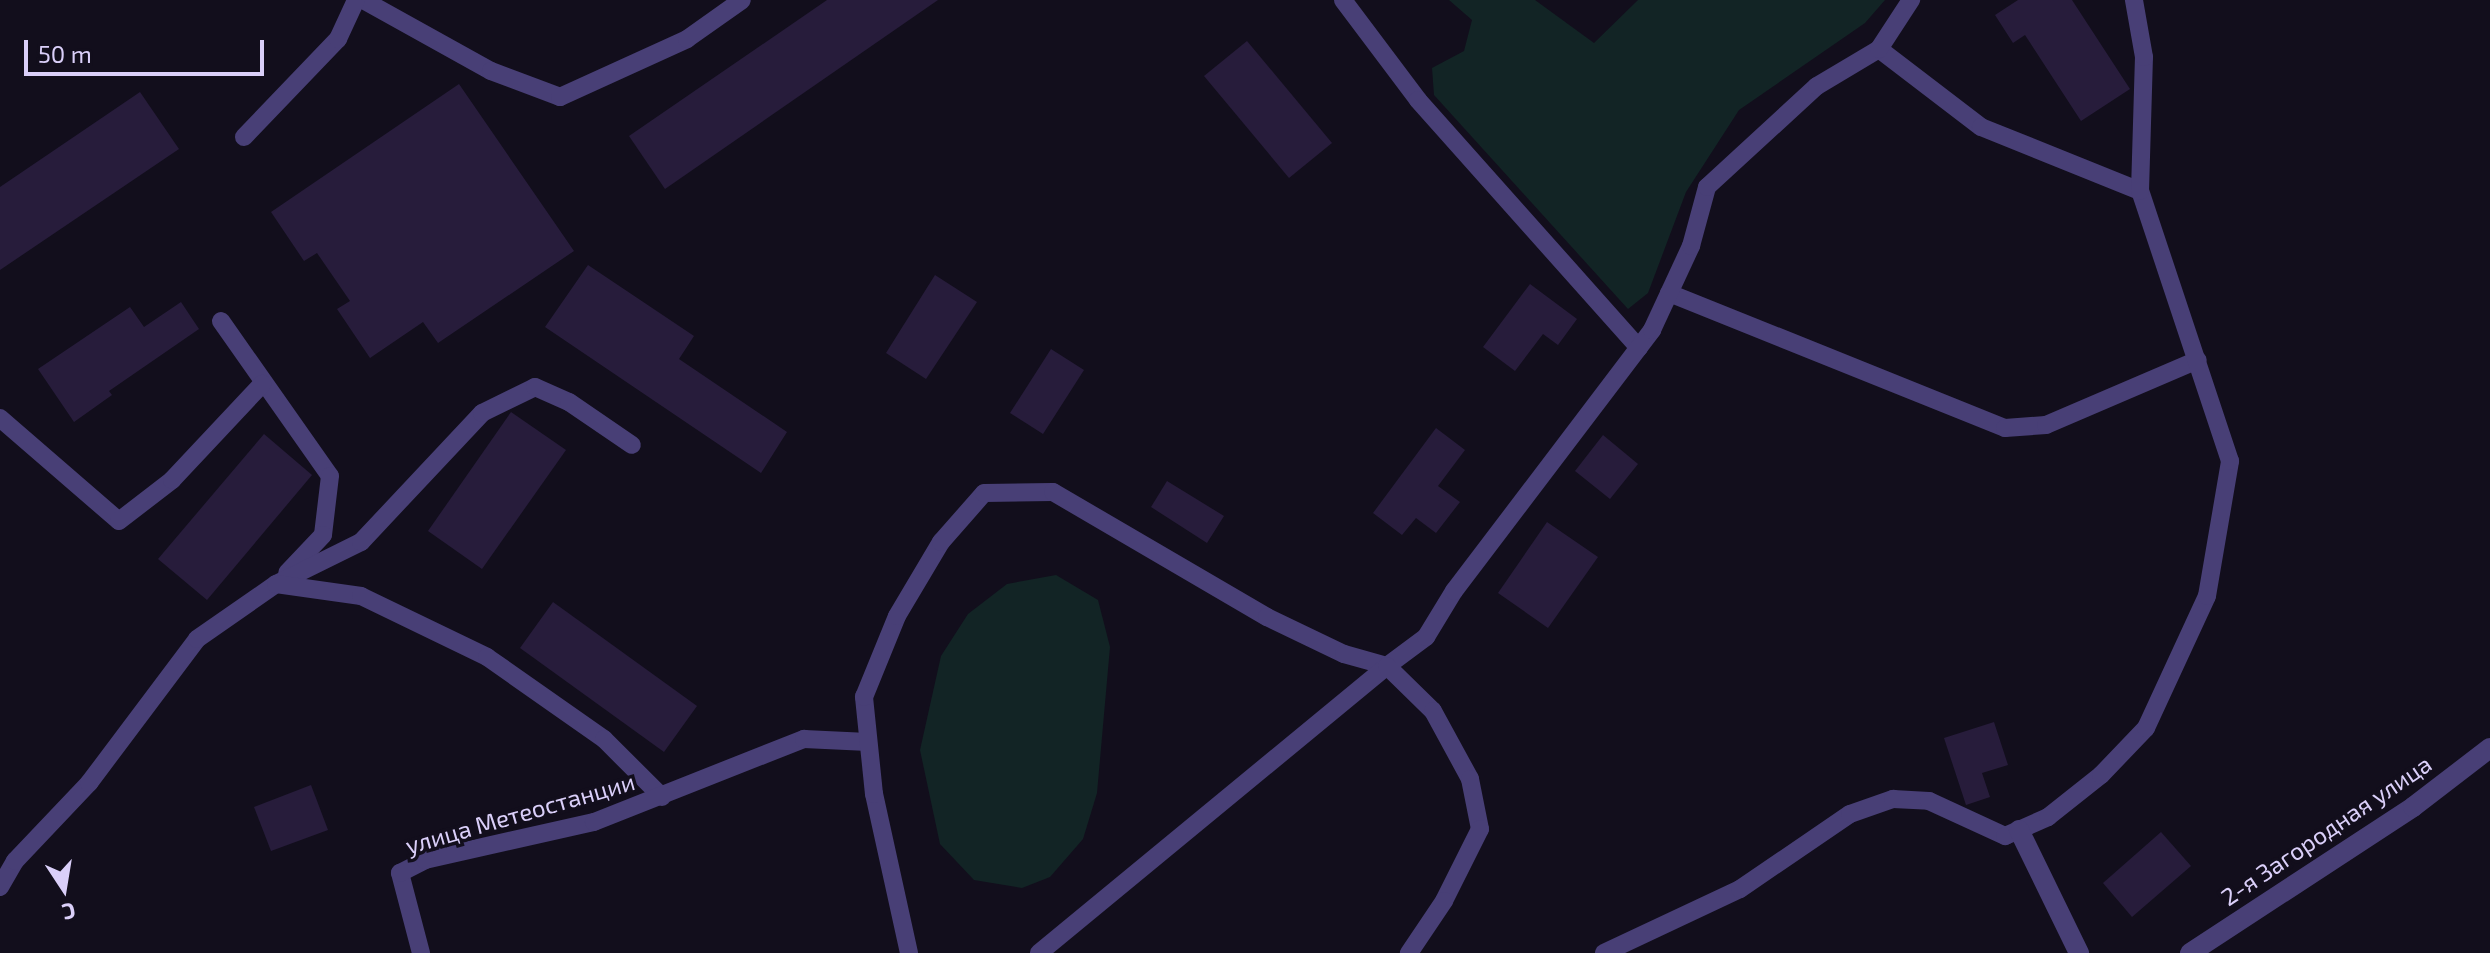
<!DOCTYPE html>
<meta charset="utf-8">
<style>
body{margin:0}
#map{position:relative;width:2490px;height:953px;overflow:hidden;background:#120e1c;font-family:"Exo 2",sans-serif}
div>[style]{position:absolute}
.green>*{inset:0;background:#122425}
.building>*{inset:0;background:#271c3b}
.service>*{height:18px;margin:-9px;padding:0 9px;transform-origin:9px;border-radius:9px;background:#483f76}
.minor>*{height:20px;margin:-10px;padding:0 10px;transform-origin:10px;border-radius:10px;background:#483f76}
span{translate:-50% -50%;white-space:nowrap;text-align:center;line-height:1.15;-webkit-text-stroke:7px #120e1c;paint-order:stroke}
.street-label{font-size:24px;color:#dacff9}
.north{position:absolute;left:24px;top:849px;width:80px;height:80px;-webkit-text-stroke:6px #120e1c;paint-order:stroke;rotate:168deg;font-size:22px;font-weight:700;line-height:32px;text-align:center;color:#dacff9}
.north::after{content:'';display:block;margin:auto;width:28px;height:36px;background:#dacff9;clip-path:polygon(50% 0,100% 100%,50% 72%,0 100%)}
.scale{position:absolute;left:24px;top:40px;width:240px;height:36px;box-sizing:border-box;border:4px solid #dacff9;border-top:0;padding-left:10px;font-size:24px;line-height:28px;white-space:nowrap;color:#dacff9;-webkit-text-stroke:6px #120e1c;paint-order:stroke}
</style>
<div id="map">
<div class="green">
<div style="clip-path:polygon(1449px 0,1535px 0,1594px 43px,1638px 0,1885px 0,1865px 23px,1739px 110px,1686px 192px,1648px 293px,1628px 309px,1434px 95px,1432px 68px,1464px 51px,1472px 20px)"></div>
<div style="clip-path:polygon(1056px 575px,1098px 600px,1110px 647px,1097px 793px,1083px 839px,1050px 877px,1022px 888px,974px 880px,940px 844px,920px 750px,941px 656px,968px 614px,1007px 584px)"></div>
</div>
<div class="building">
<div style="clip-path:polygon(827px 0,938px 0,665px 189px,629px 136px)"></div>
<div style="clip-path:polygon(2018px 0,2072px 0,2130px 89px,2081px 121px,2025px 35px,2013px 43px,1995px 15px)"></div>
<div style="clip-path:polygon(1247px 41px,1332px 143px,1289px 178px,1204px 76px)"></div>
<div style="clip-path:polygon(459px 84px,574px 251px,438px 343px,423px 322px,370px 358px,337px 309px,350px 301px,317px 253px,304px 261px,271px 212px)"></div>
<div style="clip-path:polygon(140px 92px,179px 149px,0 270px,0 187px)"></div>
<div style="clip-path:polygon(588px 265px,694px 336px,679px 359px,787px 432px,761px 473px,545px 327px)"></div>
<div style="clip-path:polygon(935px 275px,977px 302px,926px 379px,886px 353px)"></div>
<div style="clip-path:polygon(1530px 284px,1577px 319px,1558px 345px,1543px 334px,1515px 371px,1483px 347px)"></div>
<div style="clip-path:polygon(181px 302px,199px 329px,109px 391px,112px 395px,74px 422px,38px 369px,130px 307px,144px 327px)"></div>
<div style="clip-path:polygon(1051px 349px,1084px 370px,1043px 434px,1010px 413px)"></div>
<div style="clip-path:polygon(511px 412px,566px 450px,482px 569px,428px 531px)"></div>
<div style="clip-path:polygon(1436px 428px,1465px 450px,1438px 486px,1460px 502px,1436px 533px,1416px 518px,1402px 535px,1373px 513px)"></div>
<div style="clip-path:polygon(264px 434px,312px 475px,207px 600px,158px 559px)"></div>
<div style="clip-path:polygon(1603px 435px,1638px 464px,1610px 499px,1575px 471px)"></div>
<div style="clip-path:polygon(1167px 481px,1224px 516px,1207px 543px,1151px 507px)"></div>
<div style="clip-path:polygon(1547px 522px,1598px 557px,1548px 628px,1498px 593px)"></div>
<div style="clip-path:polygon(553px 602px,697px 706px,664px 752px,520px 648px)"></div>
<div style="clip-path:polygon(1994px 722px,2008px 765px,1982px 773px,1990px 797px,1966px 805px,1944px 738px)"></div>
<div style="clip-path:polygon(311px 785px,328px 830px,271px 851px,254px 807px)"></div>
<div style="clip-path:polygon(2161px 832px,2191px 866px,2132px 917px,2103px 883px)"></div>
</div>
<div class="service">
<div style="left:363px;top:0;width:146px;rotate:29deg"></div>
<div style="left:491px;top:71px;width:74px;rotate:20.6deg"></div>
<div style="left:560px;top:97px;width:140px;rotate:-24.5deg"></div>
<div style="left:687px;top:39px;width:67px;rotate:-35.3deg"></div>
<div style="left:1343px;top:0;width:125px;rotate:53.1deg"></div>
<div style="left:1418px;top:100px;width:332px;rotate:48.3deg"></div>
<div style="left:1879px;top:49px;width:128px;rotate:37.4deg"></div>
<div style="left:1981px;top:127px;width:171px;rotate:21.9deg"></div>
<div style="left:244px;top:137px;width:136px;rotate:-46.2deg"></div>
<div style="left:338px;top:39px;width:43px;rotate:-65.2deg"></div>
<div style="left:1669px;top:293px;width:362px;rotate:21.9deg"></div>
<div style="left:2005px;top:428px;width:41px;rotate:-4.2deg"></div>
<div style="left:2046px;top:425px;width:165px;rotate:-23.2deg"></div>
<div style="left:221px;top:321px;width:189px;rotate:54.9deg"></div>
<div style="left:330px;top:476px;width:59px;rotate:96.8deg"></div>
<div style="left:323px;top:535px;width:52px;rotate:133.5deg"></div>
<div style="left:0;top:418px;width:157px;rotate:40.9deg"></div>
<div style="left:119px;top:521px;width:67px;rotate:-37.7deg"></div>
<div style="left:172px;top:480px;width:132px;rotate:-46.8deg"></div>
<div style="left:276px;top:584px;width:95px;rotate:-26.3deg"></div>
<div style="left:361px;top:542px;width:177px;rotate:-46.8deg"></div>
<div style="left:482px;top:413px;width:59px;rotate:-26.1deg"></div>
<div style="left:535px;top:387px;width:37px;rotate:24deg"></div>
<div style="left:569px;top:402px;width:76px;rotate:34.3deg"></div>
<div style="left:0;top:887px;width:30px;rotate:-60deg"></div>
<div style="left:15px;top:861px;width:108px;rotate:-46.5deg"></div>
<div style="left:89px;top:783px;width:180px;rotate:-53.1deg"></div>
<div style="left:197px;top:639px;width:96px;rotate:-34.8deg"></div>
<div style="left:276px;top:584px;width:86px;rotate:8deg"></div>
<div style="left:361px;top:596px;width:140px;rotate:25.8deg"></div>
<div style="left:487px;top:657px;width:143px;rotate:35deg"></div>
<div style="left:604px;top:739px;width:82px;rotate:45deg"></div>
<div style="left:421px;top:953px;width:83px;rotate:-104.7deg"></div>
<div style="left:400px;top:873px;width:28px;rotate:-27deg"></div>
<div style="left:425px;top:860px;width:173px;rotate:-12.7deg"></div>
<div style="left:594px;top:822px;width:226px;rotate:-21.6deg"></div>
<div style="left:804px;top:739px;width:64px;rotate:2.7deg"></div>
<div style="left:909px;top:953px;width:163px;rotate:-102.4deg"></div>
<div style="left:874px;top:794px;width:98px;rotate:-95.9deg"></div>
<div style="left:864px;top:697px;width:87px;rotate:-67.8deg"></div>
<div style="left:897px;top:616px;width:86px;rotate:-59.3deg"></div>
<div style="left:941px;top:542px;width:65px;rotate:-48.7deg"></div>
<div style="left:984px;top:493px;width:69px;rotate:-0.8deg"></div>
<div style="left:1053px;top:492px;width:248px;rotate:30.3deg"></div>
<div style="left:1267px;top:617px;width:85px;rotate:25.7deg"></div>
<div style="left:1344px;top:654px;width:45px;rotate:15.6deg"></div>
<div style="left:1387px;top:666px;width:49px;rotate:-36.6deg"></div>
<div style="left:1426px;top:637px;width:54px;rotate:-58.7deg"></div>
<div style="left:1454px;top:591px;width:328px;rotate:-52.8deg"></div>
<div style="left:1652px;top:330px;width:93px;rotate:-65.1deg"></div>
<div style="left:1691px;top:246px;width:61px;rotate:-74.8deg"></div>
<div style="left:1707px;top:187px;width:149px;rotate:-42.6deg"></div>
<div style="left:1817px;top:86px;width:72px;rotate:-30.8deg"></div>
<div style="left:1879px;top:49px;width:59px;rotate:-56.9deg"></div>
<div style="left:1039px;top:953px;width:451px;rotate:-39.5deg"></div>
<div style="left:1387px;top:666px;width:64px;rotate:44.4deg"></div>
<div style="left:1433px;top:711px;width:77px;rotate:61.4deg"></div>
<div style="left:1470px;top:779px;width:51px;rotate:78.7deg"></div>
<div style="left:1480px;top:829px;width:80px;rotate:116.6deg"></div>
<div style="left:1444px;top:901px;width:63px;rotate:123.9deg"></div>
<div style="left:1604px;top:953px;width:150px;rotate:-25.2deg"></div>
<div style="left:1740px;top:889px;width:133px;rotate:-34.3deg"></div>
<div style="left:1850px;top:814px;width:46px;rotate:-19.2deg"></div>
<div style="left:1893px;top:799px;width:36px;rotate:3deg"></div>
<div style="left:1929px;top:801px;width:84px;rotate:24.7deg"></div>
<div style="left:2005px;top:836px;width:15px;rotate:-23deg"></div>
<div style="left:2019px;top:830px;width:32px;rotate:-24deg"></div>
<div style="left:2048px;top:817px;width:68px;rotate:-38.4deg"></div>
<div style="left:2101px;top:775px;width:65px;rotate:-46.2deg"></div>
<div style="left:2146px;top:728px;width:145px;rotate:-65.2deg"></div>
<div style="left:2207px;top:596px;width:137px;rotate:-80.3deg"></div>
<div style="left:2230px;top:461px;width:285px;rotate:-108.4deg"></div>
<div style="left:2140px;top:191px;width:134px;rotate:-88.3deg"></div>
<div style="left:2144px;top:57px;width:58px;rotate:-100deg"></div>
</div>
<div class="minor">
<div style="left:2019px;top:830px;width:137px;rotate:64deg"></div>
<div style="left:2190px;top:953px;width:267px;rotate:-33.2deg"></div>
<div style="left:2413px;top:807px;width:97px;rotate:-37.5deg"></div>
</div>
<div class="street-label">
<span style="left:520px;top:813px;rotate:-16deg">улица Метеостанции</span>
<span style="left:2326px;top:830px;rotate:-34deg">2-я Загородная улица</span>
</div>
<div class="north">С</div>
<div class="scale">50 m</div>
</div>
